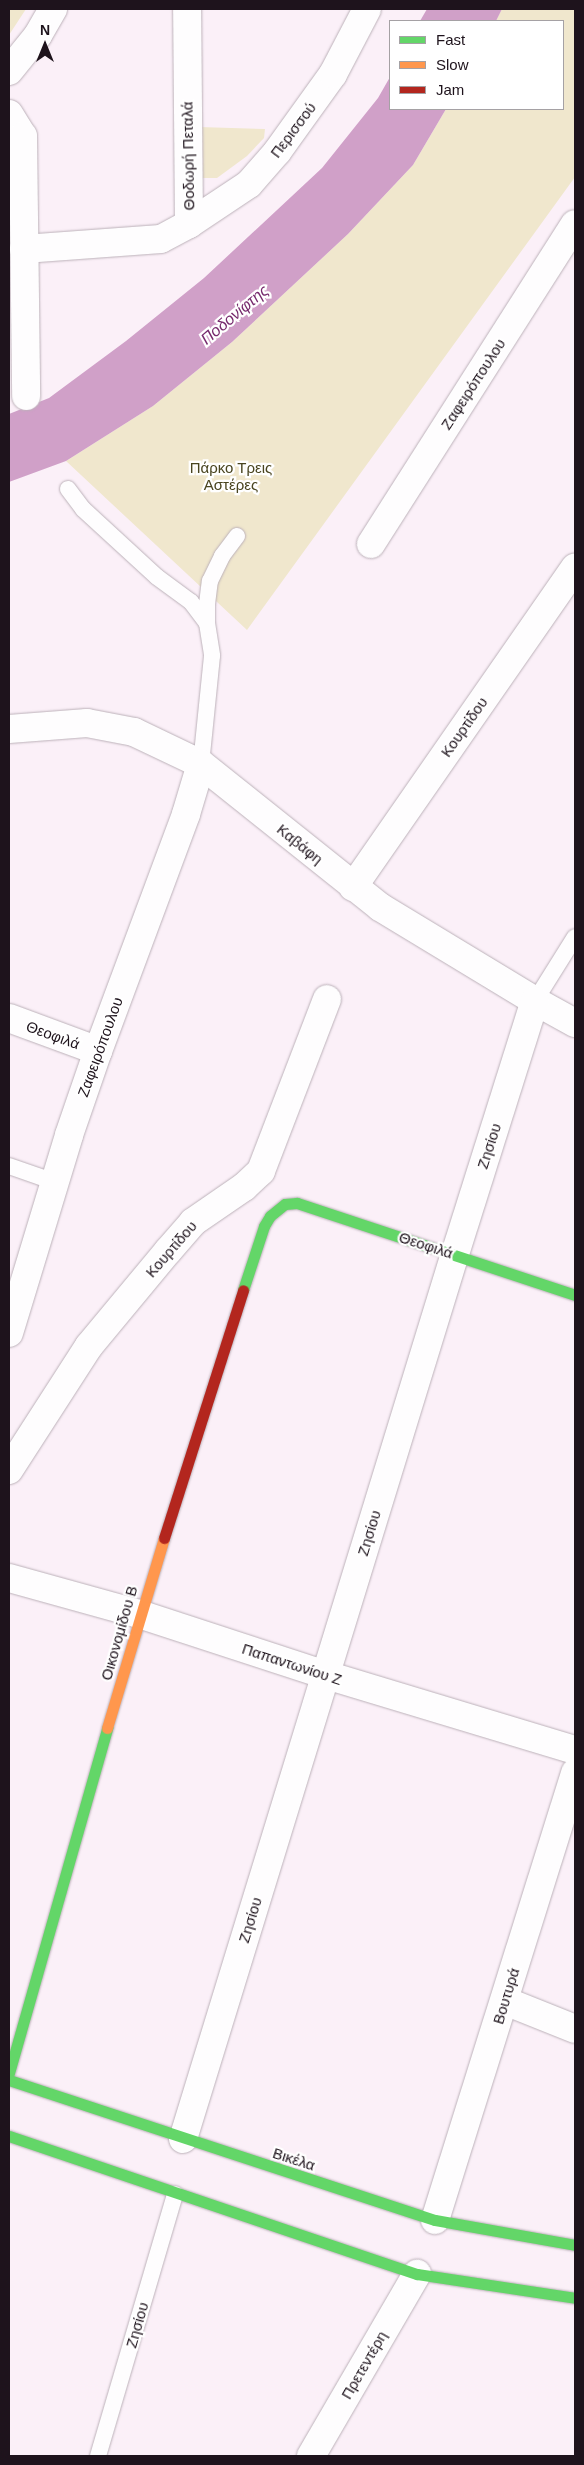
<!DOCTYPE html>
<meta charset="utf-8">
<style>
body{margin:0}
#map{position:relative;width:584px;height:2465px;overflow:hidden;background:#fbf0f8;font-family:Arial,sans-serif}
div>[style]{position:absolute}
.green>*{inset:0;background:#f0e7cd}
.water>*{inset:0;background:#d0a0c8}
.roads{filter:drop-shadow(0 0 1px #bcb1b9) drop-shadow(0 0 1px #bcb1b9)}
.lane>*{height:16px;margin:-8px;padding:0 8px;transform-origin:8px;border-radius:8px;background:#fefdfe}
.street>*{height:28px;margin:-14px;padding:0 14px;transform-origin:14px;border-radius:14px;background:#fefdfe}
.fast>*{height:11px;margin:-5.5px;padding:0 5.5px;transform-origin:5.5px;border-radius:5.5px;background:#63d668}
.slow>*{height:11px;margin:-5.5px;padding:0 5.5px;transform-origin:5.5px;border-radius:5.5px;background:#ff974d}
.jam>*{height:11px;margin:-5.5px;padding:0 5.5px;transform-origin:5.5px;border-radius:5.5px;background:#b3261e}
span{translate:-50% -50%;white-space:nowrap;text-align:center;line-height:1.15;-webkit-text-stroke:4.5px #fff;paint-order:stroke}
.street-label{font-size:15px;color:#1e131c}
.park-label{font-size:15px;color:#49441f}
.water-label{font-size:16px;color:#762a6d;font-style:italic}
.frame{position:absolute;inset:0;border:10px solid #1e131c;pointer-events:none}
.legend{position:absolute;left:389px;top:20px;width:175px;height:90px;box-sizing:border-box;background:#fff;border:1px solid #a5a1a4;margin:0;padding:6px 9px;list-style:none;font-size:15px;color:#1e131c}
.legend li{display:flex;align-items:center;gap:10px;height:25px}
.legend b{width:25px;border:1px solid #a5a1a4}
.north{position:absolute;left:20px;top:20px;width:50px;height:50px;-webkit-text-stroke:4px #fff;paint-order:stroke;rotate:0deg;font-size:14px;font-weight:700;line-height:20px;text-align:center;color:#1e131c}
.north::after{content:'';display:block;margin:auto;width:18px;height:22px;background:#1e131c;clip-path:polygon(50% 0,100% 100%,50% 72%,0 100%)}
</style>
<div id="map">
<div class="green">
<div style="clip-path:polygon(9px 9px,26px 9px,9px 35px)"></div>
<div style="clip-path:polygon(502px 9px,575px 9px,575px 177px,247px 630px,66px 461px,153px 406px,232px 342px,348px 234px,413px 165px,446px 109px,563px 109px,563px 21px,496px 21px)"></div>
<div style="clip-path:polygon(199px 127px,265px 129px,264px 138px,247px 156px,217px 178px,198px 178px)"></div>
</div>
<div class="water">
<div style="clip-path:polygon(427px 9px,502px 9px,496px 21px,420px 21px)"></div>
<div style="clip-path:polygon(390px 77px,390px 109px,446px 109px,413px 165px,348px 234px,232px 342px,153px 406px,66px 461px,9px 482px,9px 414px,49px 398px,126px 341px,204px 278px,322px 168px,378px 98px)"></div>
</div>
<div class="roads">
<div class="lane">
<div style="left:68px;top:489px;width:25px;rotate:53deg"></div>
<div style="left:83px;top:509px;width:100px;rotate:42.6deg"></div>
<div style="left:157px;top:577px;width:42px;rotate:36.3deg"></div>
<div style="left:191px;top:602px;width:26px;rotate:53deg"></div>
<div style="left:207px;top:623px;width:33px;rotate:81deg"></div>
<div style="left:212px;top:656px;width:109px;rotate:95.8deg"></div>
<div style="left:207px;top:623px;width:19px;rotate:-90deg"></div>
<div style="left:207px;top:604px;width:23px;rotate:-83deg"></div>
<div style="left:210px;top:581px;width:28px;rotate:-64deg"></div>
<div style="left:222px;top:556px;width:25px;rotate:-53deg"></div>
<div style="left:535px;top:1001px;width:75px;rotate:-58deg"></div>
<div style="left:9px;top:1166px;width:49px;rotate:19.2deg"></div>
<div style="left:98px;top:2456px;width:273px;rotate:-73.6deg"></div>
</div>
<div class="street">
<div style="left:9px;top:71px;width:46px;rotate:-51.1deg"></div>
<div style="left:38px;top:35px;width:30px;rotate:-60deg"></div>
<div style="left:9px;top:114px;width:26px;rotate:58deg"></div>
<div style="left:23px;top:136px;width:260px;rotate:89.3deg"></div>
<div style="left:189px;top:224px;width:72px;rotate:-33.7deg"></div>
<div style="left:249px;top:184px;width:43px;rotate:-48.8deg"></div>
<div style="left:277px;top:152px;width:96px;rotate:-54.3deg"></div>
<div style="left:333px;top:74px;width:73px;rotate:-62.4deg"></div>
<div style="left:24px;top:249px;width:137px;rotate:-4.2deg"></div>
<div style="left:161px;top:239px;width:32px;rotate:-28deg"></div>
<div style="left:189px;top:224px;width:215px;rotate:-90.5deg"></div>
<div style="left:371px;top:544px;width:379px;rotate:-57.5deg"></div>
<div style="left:9px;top:729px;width:78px;rotate:-4.4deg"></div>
<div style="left:87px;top:723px;width:48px;rotate:10.8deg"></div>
<div style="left:134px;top:732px;width:74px;rotate:25.5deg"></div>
<div style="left:201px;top:764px;width:229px;rotate:38.6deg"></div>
<div style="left:380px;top:907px;width:181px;rotate:31.2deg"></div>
<div style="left:535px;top:1001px;width:46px;rotate:28.8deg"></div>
<div style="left:353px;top:887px;width:389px;rotate:-55.2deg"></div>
<div style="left:9px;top:1018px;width:95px;rotate:20.3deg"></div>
<div style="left:9px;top:1333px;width:207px;rotate:-73.1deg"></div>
<div style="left:69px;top:1135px;width:89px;rotate:-71deg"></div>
<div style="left:98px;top:1051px;width:253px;rotate:-69.6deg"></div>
<div style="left:186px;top:814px;width:52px;rotate:-73.3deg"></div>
<div style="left:9px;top:1470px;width:148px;rotate:-57.2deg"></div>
<div style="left:89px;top:1346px;width:124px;rotate:-50.3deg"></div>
<div style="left:168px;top:1251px;width:38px;rotate:-49deg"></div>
<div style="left:193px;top:1222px;width:62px;rotate:-34.5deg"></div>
<div style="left:244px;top:1187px;width:23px;rotate:-43deg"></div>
<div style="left:261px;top:1171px;width:184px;rotate:-69deg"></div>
<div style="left:9px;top:1578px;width:135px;rotate:15.5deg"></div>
<div style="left:139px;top:1614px;width:197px;rotate:18.1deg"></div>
<div style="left:326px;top:1675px;width:260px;rotate:16.8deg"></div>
<div style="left:505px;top:2001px;width:75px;rotate:21.8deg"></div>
<div style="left:183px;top:2139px;width:926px;rotate:-72.92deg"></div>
<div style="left:455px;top:1254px;width:265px;rotate:-72.5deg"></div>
<div style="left:435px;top:2220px;width:469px;rotate:-72.6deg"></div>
<div style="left:311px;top:2456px;width:211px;rotate:-59.8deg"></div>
</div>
<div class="fast">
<div style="left:243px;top:1290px;width:67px;rotate:-71.8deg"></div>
<div style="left:264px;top:1226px;width:12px;rotate:-59deg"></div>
<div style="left:270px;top:1216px;width:19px;rotate:-39deg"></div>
<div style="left:285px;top:1204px;width:12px;rotate:-5deg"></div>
<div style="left:297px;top:1203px;width:293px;rotate:18.3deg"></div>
<div style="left:9px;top:2073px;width:359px;rotate:-74.1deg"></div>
<div style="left:9px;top:2080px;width:448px;rotate:18.2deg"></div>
<div style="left:435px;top:2220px;width:142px;rotate:10.1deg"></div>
<div style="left:9px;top:2136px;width:431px;rotate:18.7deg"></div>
<div style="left:417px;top:2274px;width:160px;rotate:8.6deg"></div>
</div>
<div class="slow">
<div style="left:107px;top:1728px;width:198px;rotate:-73.3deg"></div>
</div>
<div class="jam">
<div style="left:164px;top:1538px;width:260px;rotate:-72.3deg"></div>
</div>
</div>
<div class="street-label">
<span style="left:293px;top:130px;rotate:-53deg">Περισσού</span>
<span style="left:188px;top:156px;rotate:-91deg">Θοδωρή Πεταλά</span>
<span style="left:473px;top:384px;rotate:-57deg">Ζαφειρόπουλου</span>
<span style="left:464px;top:727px;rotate:-55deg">Κουρτίδου</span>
<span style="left:300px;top:844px;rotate:39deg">Καβάφη</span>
<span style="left:53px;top:1035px;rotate:20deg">Θεοφιλά</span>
<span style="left:100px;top:1047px;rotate:-70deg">Ζαφειρόπουλου</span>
<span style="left:489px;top:1146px;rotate:-72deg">Ζησίου</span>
<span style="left:426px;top:1245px;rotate:18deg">Θεοφιλά</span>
<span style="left:171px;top:1249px;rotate:-49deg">Κουρτίδου</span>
<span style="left:369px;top:1533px;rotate:-73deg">Ζησίου</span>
<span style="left:119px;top:1633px;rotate:-74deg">Οικονομίδου Β</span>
<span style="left:292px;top:1664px;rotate:18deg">Παπαντωνίου Ζ</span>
<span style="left:250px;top:1920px;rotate:-73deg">Ζησίου</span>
<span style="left:506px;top:1996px;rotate:-73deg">Βουτυρά</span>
<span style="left:294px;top:2159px;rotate:18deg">Βικέλα</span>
<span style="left:137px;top:2325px;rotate:-74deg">Ζησίου</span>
<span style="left:364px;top:2365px;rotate:-60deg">Πρετεντέρη</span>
</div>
<div class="park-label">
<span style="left:231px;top:476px">Πάρκο Τρεις<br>Αστέρες</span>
</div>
<div class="water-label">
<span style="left:235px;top:315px;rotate:-40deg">Ποδονίφτης</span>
</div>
<div class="frame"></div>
<ul class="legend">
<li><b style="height:6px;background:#63d668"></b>Fast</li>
<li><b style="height:6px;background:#ff974d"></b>Slow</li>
<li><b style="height:6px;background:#b3261e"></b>Jam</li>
</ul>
<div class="north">N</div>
</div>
